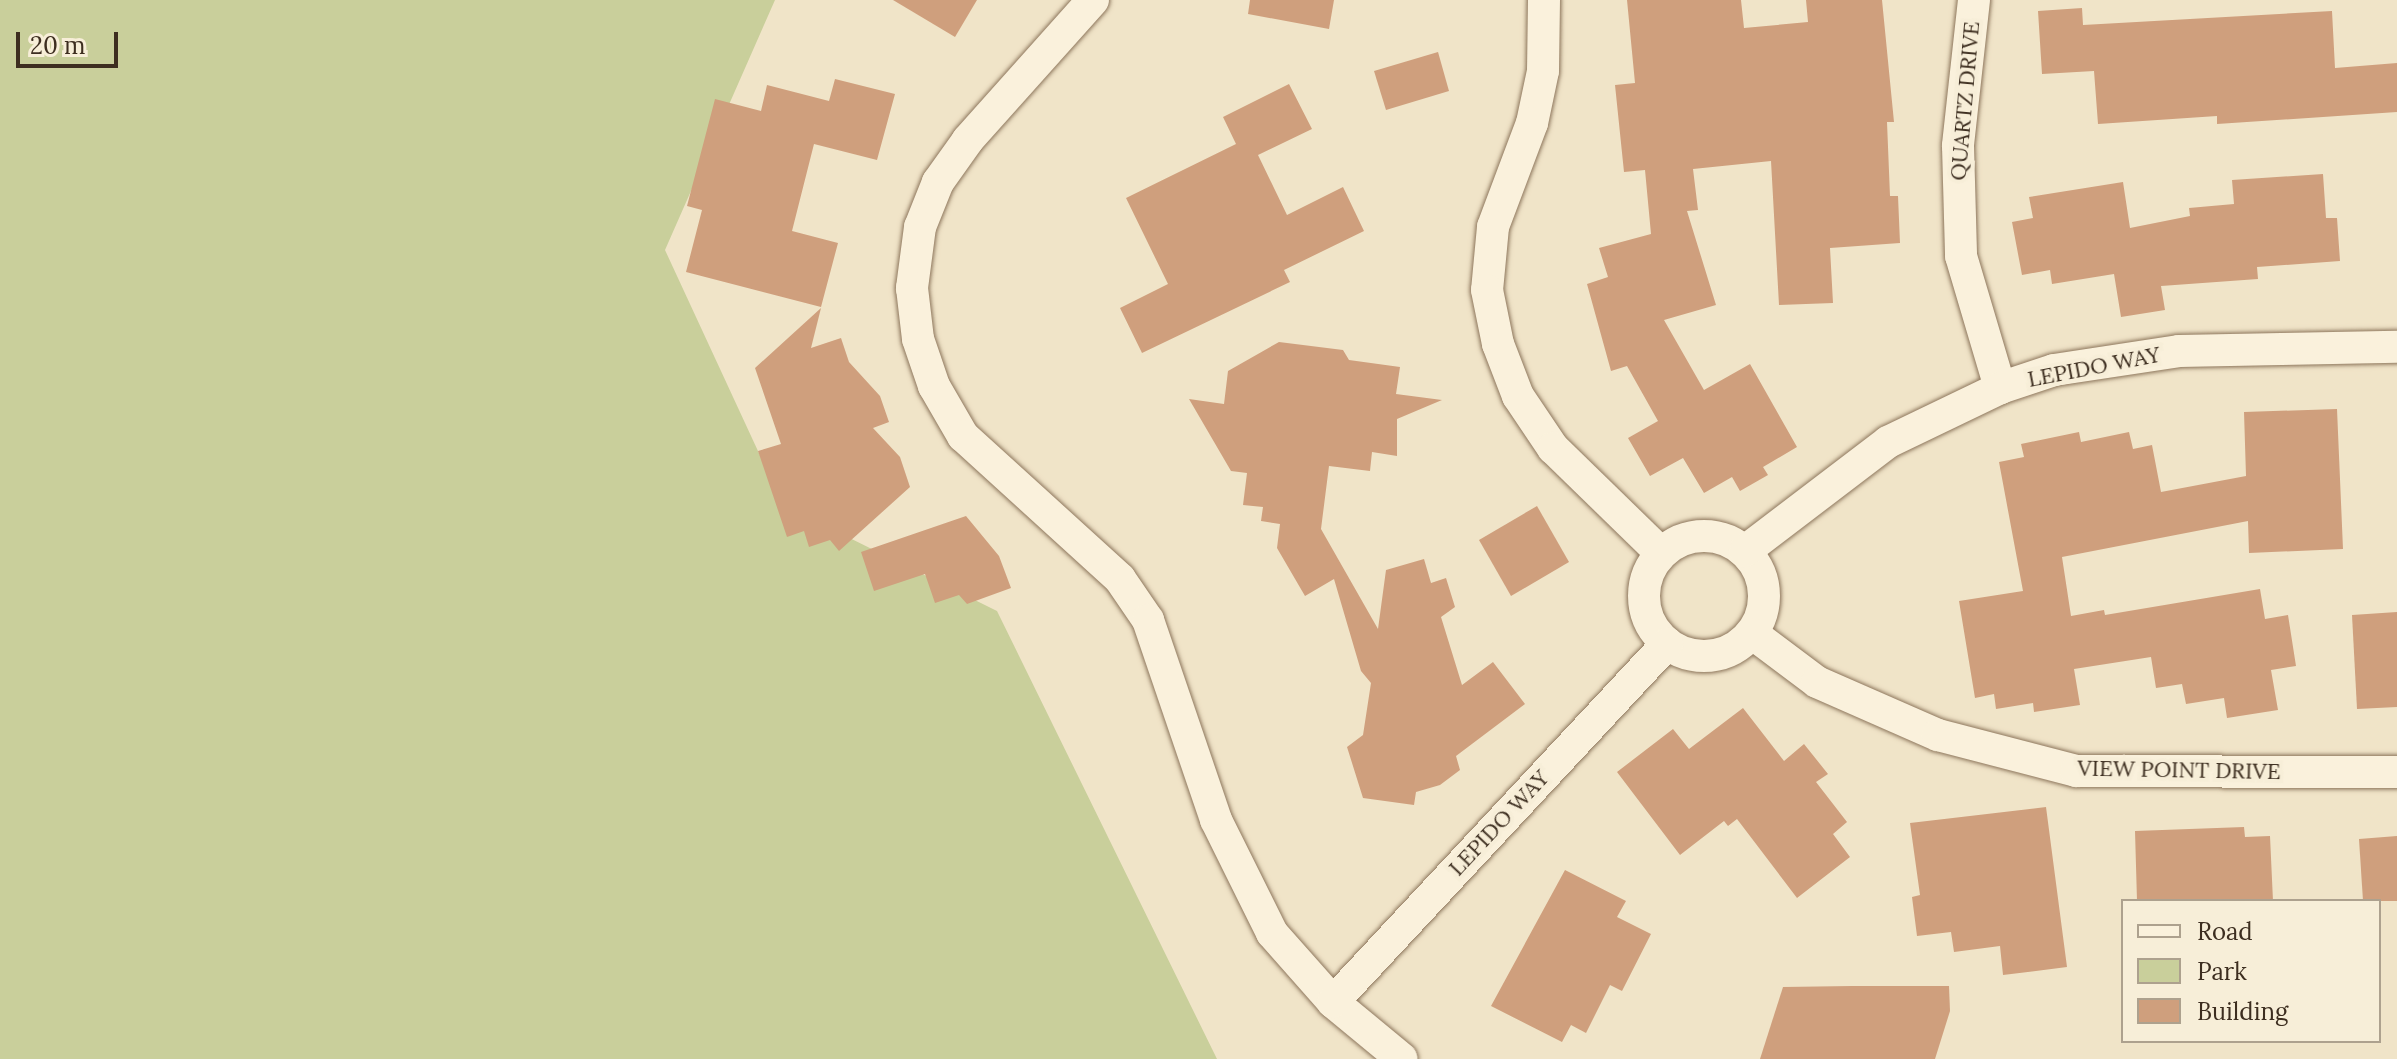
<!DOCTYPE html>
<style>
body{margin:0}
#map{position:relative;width:2397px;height:1059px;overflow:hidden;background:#f0e4c8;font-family:Lora,serif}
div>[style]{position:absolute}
.green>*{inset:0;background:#c9cf9b}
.building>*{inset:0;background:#cf9f7d}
.roads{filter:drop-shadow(0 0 2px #8d765c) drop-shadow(0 0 2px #8d765c)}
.minor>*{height:32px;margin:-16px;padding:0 16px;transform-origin:16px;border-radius:16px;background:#faf1dc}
.minor>.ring{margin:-16px;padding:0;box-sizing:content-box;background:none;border:32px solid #faf1dc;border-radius:50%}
span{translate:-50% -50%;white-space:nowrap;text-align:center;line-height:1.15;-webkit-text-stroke:8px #f7eed8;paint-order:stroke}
.street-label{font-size:22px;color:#3d2e20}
.legend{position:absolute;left:2121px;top:899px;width:260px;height:144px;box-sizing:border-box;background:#f7eed8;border:2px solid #ada18e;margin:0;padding:10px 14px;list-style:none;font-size:24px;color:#3d2e20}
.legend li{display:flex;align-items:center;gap:16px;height:40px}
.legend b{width:40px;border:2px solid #ada18e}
.scale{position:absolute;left:16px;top:32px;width:102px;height:36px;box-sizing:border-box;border:4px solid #3d2e20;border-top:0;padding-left:10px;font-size:24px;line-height:28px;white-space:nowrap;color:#3d2e20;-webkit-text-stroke:6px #f7eed8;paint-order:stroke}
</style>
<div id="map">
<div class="green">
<div style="clip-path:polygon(0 0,775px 0,665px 250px,783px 505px,997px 611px,1217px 1059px,0 1059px)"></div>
</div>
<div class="building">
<div style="clip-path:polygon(893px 0,977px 0,955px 37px)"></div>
<div style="clip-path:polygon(1250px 0,1334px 0,1329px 29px,1248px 14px)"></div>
<div style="clip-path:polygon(1627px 0,1741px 0,1744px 28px,1808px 22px,1806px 0,1882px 0,1894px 122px,1887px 122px,1890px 196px,1898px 196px,1900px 243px,1830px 248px,1833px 303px,1779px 305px,1771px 161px,1693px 169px,1698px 210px,1687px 211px,1716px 305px,1664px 320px,1704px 390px,1750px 364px,1797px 447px,1763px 467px,1768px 475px,1740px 491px,1732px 477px,1704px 493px,1683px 458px,1650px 476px,1628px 438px,1658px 421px,1627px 366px,1611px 371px,1587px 284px,1608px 277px,1599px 248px,1651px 234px,1645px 170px,1624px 172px,1615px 85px,1635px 83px)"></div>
<div style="clip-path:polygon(2082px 8px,2083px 25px,2332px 11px,2335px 68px,2397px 63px,2397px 112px,2217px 124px,2217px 116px,2098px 124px,2094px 71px,2042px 74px,2038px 11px)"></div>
<div style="clip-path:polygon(1438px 52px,1449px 91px,1386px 110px,1374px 71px)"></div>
<div style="clip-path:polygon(835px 79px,895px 94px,877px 160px,814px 144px,792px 231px,838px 243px,821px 307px,686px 272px,702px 210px,687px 206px,715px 99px,761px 111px,767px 85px,829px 101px)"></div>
<div style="clip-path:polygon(1289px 84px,1312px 129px,1258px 155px,1287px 215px,1343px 187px,1364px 231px,1284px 270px,1290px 282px,1142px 353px,1120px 308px,1168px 284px,1126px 198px,1236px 144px,1223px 117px)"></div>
<div style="clip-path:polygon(2323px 174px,2326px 218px,2337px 218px,2340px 261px,2257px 267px,2258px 279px,2161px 286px,2165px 310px,2121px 317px,2114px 274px,2052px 284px,2050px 270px,2022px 275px,2012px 222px,2033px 218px,2029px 197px,2123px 182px,2130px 228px,2190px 216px,2189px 208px,2234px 204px,2232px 180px)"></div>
<div style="clip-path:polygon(821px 308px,811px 348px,841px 338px,849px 362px,880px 396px,889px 422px,873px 428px,900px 457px,910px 487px,839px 551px,830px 540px,809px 547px,804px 531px,787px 537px,758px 451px,781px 444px,755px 368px)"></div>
<div style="clip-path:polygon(1279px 342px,1343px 350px,1349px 360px,1400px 367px,1396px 394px,1442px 400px,1397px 419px,1397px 456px,1372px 452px,1370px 471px,1329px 466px,1321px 529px,1378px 629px,1386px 570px,1424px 559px,1431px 583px,1446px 578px,1455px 607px,1441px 617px,1462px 685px,1493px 662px,1525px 704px,1456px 756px,1460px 770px,1440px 785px,1416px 792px,1414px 805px,1363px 798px,1347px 747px,1363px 735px,1371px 683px,1361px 671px,1334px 579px,1305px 596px,1277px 548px,1280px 524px,1261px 521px,1263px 507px,1243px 505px,1247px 473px,1231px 471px,1189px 399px,1224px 404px,1228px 371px)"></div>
<div style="clip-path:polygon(2337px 409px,2343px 549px,2249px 553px,2248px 521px,2062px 557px,2071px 616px,2104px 610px,2105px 615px,2260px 589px,2265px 619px,2288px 615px,2296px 666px,2271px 670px,2278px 710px,2227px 718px,2224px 698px,2186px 704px,2182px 684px,2156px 688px,2151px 657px,2074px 669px,2080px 705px,2034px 712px,2033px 703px,1996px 709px,1994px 694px,1975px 698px,1959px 601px,2023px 591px,1999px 462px,2024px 457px,2021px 444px,2079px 432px,2081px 442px,2129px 432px,2133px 449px,2152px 445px,2161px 492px,2246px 476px,2244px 412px)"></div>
<div style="clip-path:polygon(1537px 506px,1569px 562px,1511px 596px,1479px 540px)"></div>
<div style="clip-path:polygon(966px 516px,999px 556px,1011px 588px,967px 604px,959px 595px,935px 603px,925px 574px,874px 591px,861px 552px)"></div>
<div style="clip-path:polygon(2397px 612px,2397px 707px,2357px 709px,2352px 615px)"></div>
<div style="clip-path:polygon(1743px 708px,1784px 761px,1804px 744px,1828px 774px,1816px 782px,1847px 822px,1833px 834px,1850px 857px,1797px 898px,1737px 819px,1728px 826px,1724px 821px,1680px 855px,1617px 772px,1673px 729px,1689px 749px)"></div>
<div style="clip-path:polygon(2046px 807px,2067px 967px,2003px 975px,2000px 946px,1954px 952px,1951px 932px,1917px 936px,1912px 897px,1920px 895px,1910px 823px)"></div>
<div style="clip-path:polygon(2244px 827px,2245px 837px,2270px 836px,2273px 901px,2137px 901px,2135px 831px)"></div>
<div style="clip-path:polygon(2397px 836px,2397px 901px,2363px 901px,2359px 839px)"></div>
<div style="clip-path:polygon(1565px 870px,1626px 901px,1617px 917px,1651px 934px,1622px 991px,1610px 985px,1586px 1033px,1571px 1025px,1562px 1042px,1491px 1006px)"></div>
<div style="clip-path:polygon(1852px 986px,1949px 986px,1950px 1011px,1935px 1059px,1760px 1059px,1783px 987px)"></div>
</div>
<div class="roads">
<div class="minor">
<div style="left:1093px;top:0;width:188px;rotate:131.8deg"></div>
<div style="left:968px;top:140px;width:52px;rotate:125.5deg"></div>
<div style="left:938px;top:182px;width:48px;rotate:111.8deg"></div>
<div style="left:920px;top:227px;width:62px;rotate:97.5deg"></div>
<div style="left:912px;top:288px;width:51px;rotate:83.3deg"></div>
<div style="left:918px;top:339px;width:50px;rotate:71.2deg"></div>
<div style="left:934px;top:386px;width:58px;rotate:59.9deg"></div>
<div style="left:963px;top:436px;width:212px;rotate:42.3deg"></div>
<div style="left:1120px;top:579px;width:50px;rotate:55.7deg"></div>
<div style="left:1148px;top:620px;width:211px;rotate:71.2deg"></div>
<div style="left:1216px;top:820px;width:126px;rotate:63.6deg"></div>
<div style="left:1272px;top:933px;width:92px;rotate:48.5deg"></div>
<div style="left:1333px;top:1002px;width:89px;rotate:39.6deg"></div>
<div style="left:1544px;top:0;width:71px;rotate:90.8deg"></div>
<div style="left:1543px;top:71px;width:53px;rotate:101.9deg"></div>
<div style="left:1532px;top:123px;width:111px;rotate:110.6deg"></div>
<div style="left:1493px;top:227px;width:63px;rotate:95.4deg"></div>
<div style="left:1487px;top:290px;width:55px;rotate:78.5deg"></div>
<div style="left:1498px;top:344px;width:56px;rotate:69deg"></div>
<div style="left:1518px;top:396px;width:63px;rotate:56.1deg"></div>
<div style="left:1553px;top:448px;width:151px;rotate:44.2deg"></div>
<div style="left:1974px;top:0;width:147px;rotate:96.3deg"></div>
<div style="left:1958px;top:146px;width:110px;rotate:88.4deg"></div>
<div style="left:1961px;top:256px;width:138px;rotate:73.5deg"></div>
<div class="ring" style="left:1644px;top:536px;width:88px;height:88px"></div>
<div style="left:1745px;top:551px;width:180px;rotate:-37.3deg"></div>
<div style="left:1888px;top:442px;width:124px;rotate:-25.7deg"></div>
<div style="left:2000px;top:388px;width:57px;rotate:-18.4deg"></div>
<div style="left:2054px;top:370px;width:126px;rotate:-8.6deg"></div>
<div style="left:2179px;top:351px;width:218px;rotate:-1.1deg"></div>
<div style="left:1753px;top:634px;width:80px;rotate:36.9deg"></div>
<div style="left:1817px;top:682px;width:132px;rotate:23.7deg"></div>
<div style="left:1938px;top:735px;width:143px;rotate:14.6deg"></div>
<div style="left:2076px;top:771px;width:321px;rotate:0.2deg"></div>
<div style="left:1333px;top:1002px;width:490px;rotate:-47deg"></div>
</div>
</div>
<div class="street-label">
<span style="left:1965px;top:101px;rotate:-85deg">QUARTZ DRIVE</span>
<span style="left:2094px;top:367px;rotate:-11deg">LEPIDO WAY</span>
<span style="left:2179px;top:770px;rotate:1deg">VIEW POINT DRIVE</span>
<span style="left:1499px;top:823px;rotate:-47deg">LEPIDO WAY</span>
</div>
<ul class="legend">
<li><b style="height:10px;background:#faf1dc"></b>Road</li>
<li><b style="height:22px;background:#c9cf9b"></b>Park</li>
<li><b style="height:22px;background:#cf9f7d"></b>Building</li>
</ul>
<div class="scale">20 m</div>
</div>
